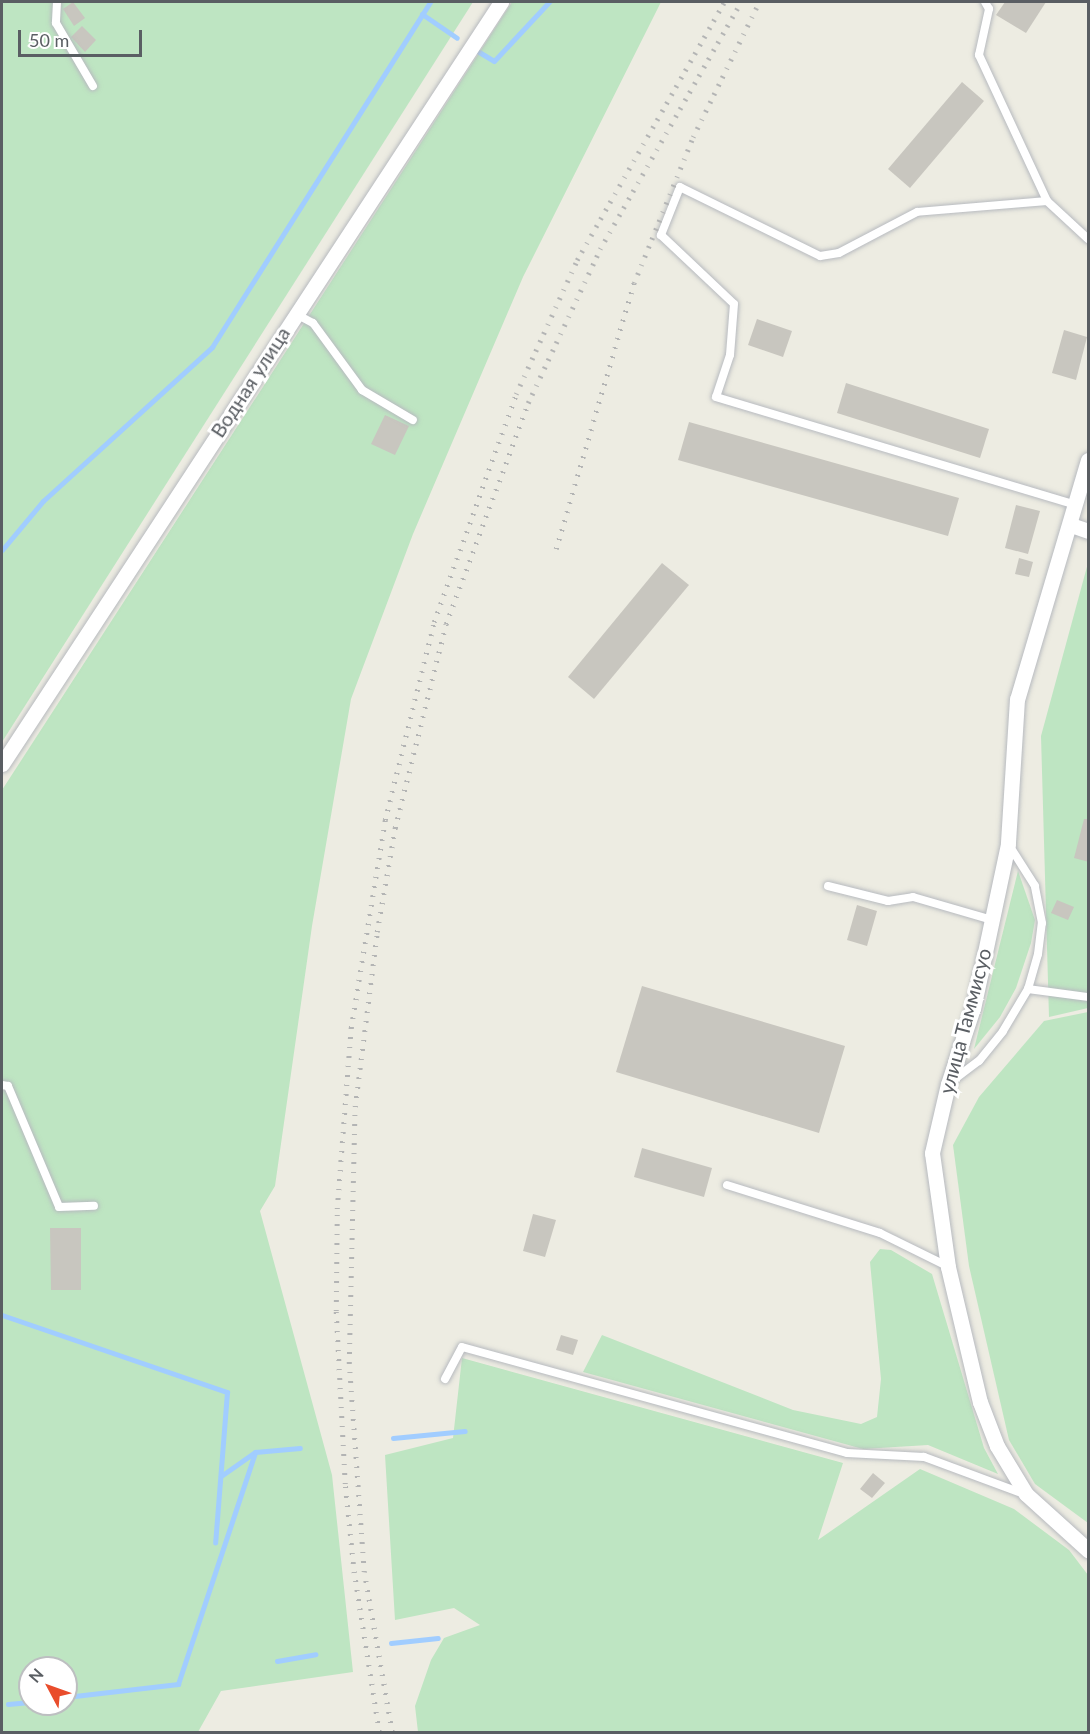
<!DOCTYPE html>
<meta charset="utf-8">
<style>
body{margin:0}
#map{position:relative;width:1090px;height:1734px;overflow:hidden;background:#edece2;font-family:Lato,sans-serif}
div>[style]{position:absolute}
.green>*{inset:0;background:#bee5c2}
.stream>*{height:5px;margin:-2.5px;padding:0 2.5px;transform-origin:2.5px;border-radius:2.5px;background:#a1cdff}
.building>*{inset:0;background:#c8c6bf}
.roads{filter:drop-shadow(0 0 2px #b7babf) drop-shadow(0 0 2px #b7babf)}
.service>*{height:8px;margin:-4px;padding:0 4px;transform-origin:4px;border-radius:4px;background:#fff}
.minor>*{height:15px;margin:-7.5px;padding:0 7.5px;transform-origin:7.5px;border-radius:7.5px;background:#fff}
.rail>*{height:4.5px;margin-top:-2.25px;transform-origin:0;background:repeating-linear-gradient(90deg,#b3b4b4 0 1.5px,transparent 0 9.5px)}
span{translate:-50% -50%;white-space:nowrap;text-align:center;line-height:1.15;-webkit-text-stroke:6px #fff;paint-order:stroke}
.street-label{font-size:20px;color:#5a5e63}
.frame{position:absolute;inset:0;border:3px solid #5a5e63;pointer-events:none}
.north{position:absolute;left:18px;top:1656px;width:60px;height:60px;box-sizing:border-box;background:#fff;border:2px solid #bdbfc1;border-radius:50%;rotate:311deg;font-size:16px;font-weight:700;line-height:24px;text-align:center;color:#5a5e63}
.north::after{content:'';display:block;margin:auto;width:21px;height:27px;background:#e94d2c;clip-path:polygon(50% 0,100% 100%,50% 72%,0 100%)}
.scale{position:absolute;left:18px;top:30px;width:124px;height:27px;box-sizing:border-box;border:3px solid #5a5e63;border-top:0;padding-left:8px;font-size:18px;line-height:21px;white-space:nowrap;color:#5a5e63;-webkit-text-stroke:4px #fff;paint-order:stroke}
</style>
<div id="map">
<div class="green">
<div style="clip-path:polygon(2px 2px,473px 2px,2px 742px)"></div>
<div style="clip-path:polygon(evenodd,512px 2px,661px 2px,523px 277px,413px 534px,351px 699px,312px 926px,275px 1186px,260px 1211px,332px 1475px,353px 1672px,221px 1691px,198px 1732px,2px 1732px,2px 790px,512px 2px,30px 1668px,66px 1668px,66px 1704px,30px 1704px,30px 1668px)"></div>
<div style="clip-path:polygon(1088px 563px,1088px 1008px,1049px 1017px,1041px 736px)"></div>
<div style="clip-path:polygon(1018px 871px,1035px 920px,1031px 943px,1016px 988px,1000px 1017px,974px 1049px)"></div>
<div style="clip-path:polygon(1088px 1012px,1088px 1523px,1035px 1484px,1009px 1440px,969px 1266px,953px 1145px,979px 1097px,1044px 1021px)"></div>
<div style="clip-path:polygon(880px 1249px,891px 1250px,932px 1274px,984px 1448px,998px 1474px,928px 1445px,863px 1449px,583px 1372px,602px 1335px,793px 1410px,861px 1424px,877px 1417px,881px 1379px,870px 1262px)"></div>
<div style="clip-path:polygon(462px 1358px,843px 1463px,818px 1540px,920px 1469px,1014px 1509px,1069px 1550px,1088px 1575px,1088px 1732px,418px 1732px,415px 1706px,431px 1660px,444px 1638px,480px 1625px,454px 1608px,395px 1620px,385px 1455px,453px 1438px)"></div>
</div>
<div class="stream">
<div style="left:422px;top:14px;width:42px;rotate:34.4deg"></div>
<div style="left:479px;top:52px;width:17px;rotate:31deg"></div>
<div style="left:494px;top:61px;width:81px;rotate:-47deg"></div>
<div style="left:2px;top:550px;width:64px;rotate:-50.1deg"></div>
<div style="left:43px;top:501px;width:229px;rotate:-42.3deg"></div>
<div style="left:212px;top:347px;width:408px;rotate:-57.7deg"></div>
<div style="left:2px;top:1315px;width:238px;rotate:18.9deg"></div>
<div style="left:227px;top:1392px;width:151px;rotate:94.5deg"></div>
<div style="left:393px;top:1438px;width:72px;rotate:-5.6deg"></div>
<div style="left:221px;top:1476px;width:42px;rotate:-35.2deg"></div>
<div style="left:391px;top:1643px;width:47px;rotate:-6.1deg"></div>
<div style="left:277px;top:1661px;width:39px;rotate:-10deg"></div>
<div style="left:66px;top:1697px;width:113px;rotate:-6.6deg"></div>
<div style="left:178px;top:1684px;width:244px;rotate:-71.6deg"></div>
<div style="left:255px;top:1452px;width:45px;rotate:-5.1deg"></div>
<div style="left:8px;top:1704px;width:22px;rotate:-5deg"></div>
</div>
<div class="building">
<div style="clip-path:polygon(73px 2px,85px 18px,74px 26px,63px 9px)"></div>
<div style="clip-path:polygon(1005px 2px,1046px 2px,1026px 33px,996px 15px)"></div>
<div style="clip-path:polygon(82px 26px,96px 40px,85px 52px,71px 37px)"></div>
<div style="clip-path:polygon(962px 82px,984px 101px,910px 188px,888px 169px)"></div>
<div style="clip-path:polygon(757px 319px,792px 331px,783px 357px,748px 345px)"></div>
<div style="clip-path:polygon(1064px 330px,1087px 337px,1076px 380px,1052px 373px)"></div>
<div style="clip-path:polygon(846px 383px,989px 429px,980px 458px,837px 413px)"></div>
<div style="clip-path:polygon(385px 415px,409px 426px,395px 455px,371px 444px)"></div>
<div style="clip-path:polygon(689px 422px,959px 498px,948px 536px,678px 460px)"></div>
<div style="clip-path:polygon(1016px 505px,1040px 511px,1028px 554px,1005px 548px)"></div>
<div style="clip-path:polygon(1019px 558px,1033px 562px,1029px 577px,1015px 574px)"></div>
<div style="clip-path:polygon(662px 563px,689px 585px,594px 699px,568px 677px)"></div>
<div style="clip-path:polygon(1084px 819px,1089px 819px,1089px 862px,1074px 858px)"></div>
<div style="clip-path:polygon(1057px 900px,1074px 907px,1068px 920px,1051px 913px)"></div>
<div style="clip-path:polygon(857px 905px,877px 911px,867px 946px,847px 940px)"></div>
<div style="clip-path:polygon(642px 986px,845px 1046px,819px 1133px,616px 1072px)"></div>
<div style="clip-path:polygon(642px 1148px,712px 1168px,704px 1197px,634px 1177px)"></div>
<div style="clip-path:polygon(533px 1214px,556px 1220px,545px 1257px,523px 1251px)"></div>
<div style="clip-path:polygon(50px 1228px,81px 1228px,81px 1290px,51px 1290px)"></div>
<div style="clip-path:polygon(561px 1335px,578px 1340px,573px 1355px,556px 1350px)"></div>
<div style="clip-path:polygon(873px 1473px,885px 1483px,872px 1498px,860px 1489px)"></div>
</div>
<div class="roads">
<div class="service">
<div style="left:57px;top:2px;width:21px;rotate:93deg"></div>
<div style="left:56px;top:23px;width:73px;rotate:59.6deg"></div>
<div style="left:985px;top:2px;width:8px;rotate:60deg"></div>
<div style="left:989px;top:9px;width:47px;rotate:102.3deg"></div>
<div style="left:979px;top:55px;width:161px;rotate:65deg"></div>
<div style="left:1047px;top:201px;width:56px;rotate:42.8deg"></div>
<div style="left:1047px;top:201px;width:130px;rotate:175.2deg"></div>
<div style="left:917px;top:212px;width:88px;rotate:152.3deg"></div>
<div style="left:839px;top:253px;width:19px;rotate:171deg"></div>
<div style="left:820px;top:256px;width:156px;rotate:-153.8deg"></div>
<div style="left:680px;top:187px;width:52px;rotate:111.6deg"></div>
<div style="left:661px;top:235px;width:100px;rotate:43.4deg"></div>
<div style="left:734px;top:304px;width:51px;rotate:94.5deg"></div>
<div style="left:730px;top:355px;width:44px;rotate:108.4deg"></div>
<div style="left:716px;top:397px;width:375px;rotate:16.7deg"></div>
<div style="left:296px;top:314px;width:19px;rotate:28deg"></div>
<div style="left:313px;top:323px;width:83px;rotate:53.8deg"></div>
<div style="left:362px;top:390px;width:59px;rotate:30.5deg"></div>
<div style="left:828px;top:886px;width:62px;rotate:14deg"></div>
<div style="left:888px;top:901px;width:25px;rotate:-9deg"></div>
<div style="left:913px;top:897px;width:82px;rotate:16.2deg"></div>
<div style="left:1028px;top:989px;width:61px;rotate:7.6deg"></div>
<div style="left:952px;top:1081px;width:34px;rotate:-37deg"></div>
<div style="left:979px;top:1061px;width:38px;rotate:-51deg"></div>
<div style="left:1003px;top:1031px;width:49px;rotate:-59.2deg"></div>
<div style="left:1028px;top:989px;width:36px;rotate:-74deg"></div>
<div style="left:1038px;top:954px;width:31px;rotate:-83deg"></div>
<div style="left:1042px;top:923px;width:38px;rotate:-101deg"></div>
<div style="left:1035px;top:886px;width:49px;rotate:-122.4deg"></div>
<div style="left:2px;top:1085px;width:6px;rotate:9deg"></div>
<div style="left:8px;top:1086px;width:131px;rotate:67.1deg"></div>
<div style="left:59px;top:1207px;width:35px;rotate:-2deg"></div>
<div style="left:727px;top:1185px;width:160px;rotate:17.4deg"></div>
<div style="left:880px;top:1233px;width:75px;rotate:26.2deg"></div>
<div style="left:445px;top:1379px;width:36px;rotate:-62deg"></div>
<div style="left:462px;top:1347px;width:399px;rotate:15.4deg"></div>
<div style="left:847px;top:1453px;width:77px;rotate:3deg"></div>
<div style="left:924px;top:1457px;width:107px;rotate:20.3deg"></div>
</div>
<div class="minor">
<div style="left:1088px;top:460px;width:249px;rotate:106.5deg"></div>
<div style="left:1017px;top:699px;width:145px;rotate:93.6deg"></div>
<div style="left:1008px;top:844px;width:168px;rotate:102deg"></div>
<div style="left:973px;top:1008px;width:80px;rotate:108.2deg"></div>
<div style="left:948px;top:1084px;width:71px;rotate:103.1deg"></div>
<div style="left:932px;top:1153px;width:115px;rotate:82deg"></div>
<div style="left:948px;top:1267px;width:139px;rotate:76.7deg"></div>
<div style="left:980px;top:1402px;width:47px;rotate:68.9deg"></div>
<div style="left:997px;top:1446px;width:56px;rotate:58.9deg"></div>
<div style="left:1026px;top:1494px;width:84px;rotate:42.1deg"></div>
<div style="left:1071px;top:525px;width:18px;rotate:19deg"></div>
<div style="left:2px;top:764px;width:911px;rotate:-56.78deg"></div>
</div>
</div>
<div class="rail">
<div style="left:556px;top:549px;width:277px;rotate:-73.7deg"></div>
<div style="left:634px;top:283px;width:157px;rotate:-68deg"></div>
<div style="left:693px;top:137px;width:150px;rotate:-63.9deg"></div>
<div style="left:379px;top:1732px;width:161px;rotate:-98.9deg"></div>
<div style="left:354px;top:1573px;width:89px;rotate:-95.8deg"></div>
<div style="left:345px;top:1484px;width:173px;rotate:-93deg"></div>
<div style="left:336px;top:1311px;width:102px;rotate:-89.4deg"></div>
<div style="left:337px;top:1209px;width:182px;rotate:-85.6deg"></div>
<div style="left:351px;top:1028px;width:211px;rotate:-80.7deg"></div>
<div style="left:385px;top:820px;width:204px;rotate:-76.1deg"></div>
<div style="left:434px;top:622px;width:242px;rotate:-70.2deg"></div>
<div style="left:516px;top:394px;width:147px;rotate:-65.5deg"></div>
<div style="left:577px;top:260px;width:297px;rotate:-60.3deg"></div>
<div style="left:392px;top:1732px;width:162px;rotate:-99.9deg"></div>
<div style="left:364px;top:1572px;width:210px;rotate:-94.1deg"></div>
<div style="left:349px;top:1363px;width:256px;rotate:-88.7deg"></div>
<div style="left:355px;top:1107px;width:176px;rotate:-82.8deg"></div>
<div style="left:377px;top:932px;width:106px;rotate:-80.2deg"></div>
<div style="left:395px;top:828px;width:210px;rotate:-76deg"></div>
<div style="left:446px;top:624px;width:236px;rotate:-69.6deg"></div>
<div style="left:528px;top:403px;width:170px;rotate:-64.9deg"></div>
<div style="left:600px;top:249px;width:284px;rotate:-60.3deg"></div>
</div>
<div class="street-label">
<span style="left:250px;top:382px;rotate:-57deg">Водная улица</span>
<span style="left:965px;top:1021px;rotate:-75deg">улица Таммисуо</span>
</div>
<div class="frame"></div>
<div class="north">N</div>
<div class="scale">50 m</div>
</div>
